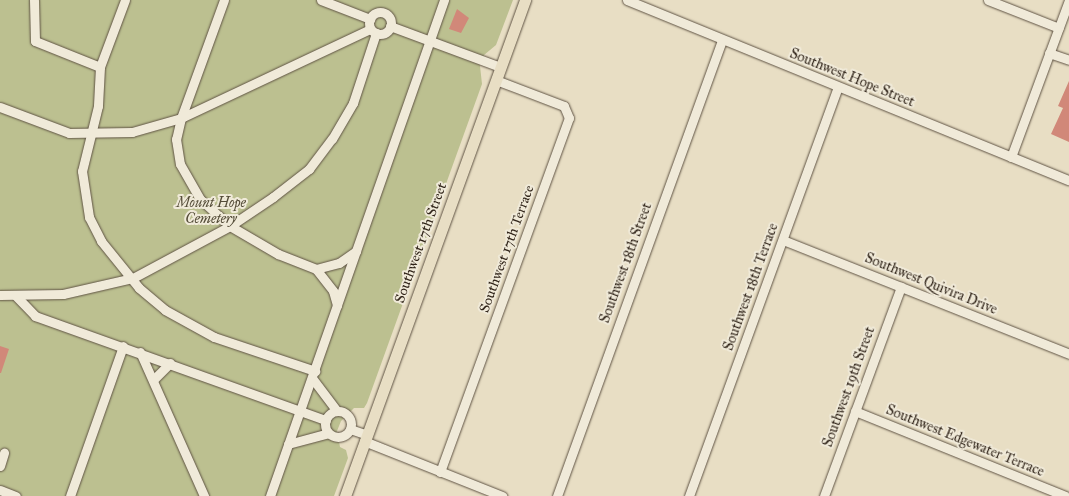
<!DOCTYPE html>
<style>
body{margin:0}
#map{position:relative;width:1069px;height:496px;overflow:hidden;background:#e8dec4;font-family:"IM FELL Great Primer",serif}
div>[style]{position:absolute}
.green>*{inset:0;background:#bcc090}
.building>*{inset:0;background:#d18879}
.roads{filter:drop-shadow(0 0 1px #5f5344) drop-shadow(0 0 1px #5f5344)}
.minor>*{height:9px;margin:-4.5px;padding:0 4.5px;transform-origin:4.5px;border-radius:4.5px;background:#f0ead9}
.minor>.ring{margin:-4.5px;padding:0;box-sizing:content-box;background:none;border:9px solid #f0ead9;border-radius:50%}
.major>*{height:11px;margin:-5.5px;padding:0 5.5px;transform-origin:5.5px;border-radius:5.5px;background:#e8dec4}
span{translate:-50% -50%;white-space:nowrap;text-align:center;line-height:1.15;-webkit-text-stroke:4px #f0ead9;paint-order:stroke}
.street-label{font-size:14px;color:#31251a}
.park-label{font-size:14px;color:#544c38;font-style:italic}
</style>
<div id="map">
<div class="green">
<div style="clip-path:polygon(0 0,513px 0,496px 45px,484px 55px,480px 66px,482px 84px,367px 403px,364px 408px,354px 408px,341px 421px,337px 431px,340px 447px,346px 450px,348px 458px,334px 496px,0 496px)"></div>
</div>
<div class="building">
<div style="clip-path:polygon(457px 9px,469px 18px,461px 33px,449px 29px)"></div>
<div style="clip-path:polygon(1069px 81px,1069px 142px,1051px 134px,1063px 108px,1058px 106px)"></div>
<div style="clip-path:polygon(0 346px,9px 349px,1px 373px,0 373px)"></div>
</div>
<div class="roads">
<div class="minor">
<div style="left:34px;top:0;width:41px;rotate:88.6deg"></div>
<div style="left:35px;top:41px;width:70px;rotate:21.8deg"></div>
<div style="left:125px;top:0;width:72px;rotate:110.5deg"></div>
<div style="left:100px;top:67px;width:39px;rotate:93deg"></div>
<div style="left:98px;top:106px;width:67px;rotate:103.8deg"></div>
<div style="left:82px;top:171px;width:47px;rotate:81.3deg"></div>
<div style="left:89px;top:217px;width:27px;rotate:63deg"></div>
<div style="left:101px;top:241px;width:60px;rotate:51deg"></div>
<div style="left:139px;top:288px;width:34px;rotate:40deg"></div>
<div style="left:165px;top:310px;width:56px;rotate:28.9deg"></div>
<div style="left:214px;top:337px;width:107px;rotate:18.6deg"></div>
<div style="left:224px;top:0;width:126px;rotate:110deg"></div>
<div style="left:181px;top:118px;width:22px;rotate:103deg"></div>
<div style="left:176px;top:139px;width:25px;rotate:81deg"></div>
<div style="left:180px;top:164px;width:40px;rotate:60.3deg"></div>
<div style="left:200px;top:199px;width:40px;rotate:42deg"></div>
<div style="left:230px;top:226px;width:56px;rotate:30.3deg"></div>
<div style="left:278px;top:254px;width:41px;rotate:21.5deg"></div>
<div style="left:316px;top:269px;width:28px;rotate:52deg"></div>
<div style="left:333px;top:291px;width:15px;rotate:74deg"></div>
<div style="left:321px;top:0;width:53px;rotate:21.2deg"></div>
<div style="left:627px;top:0;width:477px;rotate:22.2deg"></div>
<div style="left:988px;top:0;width:76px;rotate:21.5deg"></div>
<div class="ring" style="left:369px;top:12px;width:13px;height:13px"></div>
<div style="left:390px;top:26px;width:117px;rotate:20.4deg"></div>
<div style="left:1049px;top:53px;width:21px;rotate:19deg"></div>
<div style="left:0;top:107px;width:74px;rotate:20.6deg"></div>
<div style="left:69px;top:133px;width:63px;rotate:-0.9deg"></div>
<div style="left:132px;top:132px;width:51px;rotate:-15.9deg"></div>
<div style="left:181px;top:118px;width:209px;rotate:-25.2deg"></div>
<div style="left:1011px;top:157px;width:167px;rotate:-69.7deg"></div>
<div style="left:783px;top:240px;width:308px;rotate:21.7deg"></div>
<div style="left:316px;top:269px;width:24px;rotate:-15deg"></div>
<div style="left:339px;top:263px;width:21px;rotate:-35deg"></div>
<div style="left:0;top:295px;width:63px;rotate:-0.9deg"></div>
<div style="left:63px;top:294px;width:72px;rotate:-12.9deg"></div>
<div style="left:133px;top:278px;width:110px;rotate:-28.2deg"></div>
<div style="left:230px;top:226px;width:52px;rotate:-34deg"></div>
<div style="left:273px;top:197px;width:46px;rotate:-37.9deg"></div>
<div style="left:309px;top:169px;width:38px;rotate:-53deg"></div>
<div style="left:332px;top:139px;width:42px;rotate:-59.7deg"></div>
<div style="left:353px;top:103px;width:74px;rotate:-71.8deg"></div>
<div style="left:16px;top:296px;width:28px;rotate:46deg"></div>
<div style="left:35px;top:316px;width:309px;rotate:19.7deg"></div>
<div style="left:140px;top:352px;width:158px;rotate:66deg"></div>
<div style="left:312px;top:378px;width:41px;rotate:52.9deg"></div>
<div style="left:153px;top:380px;width:24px;rotate:-45deg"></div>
<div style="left:855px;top:411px;width:227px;rotate:22deg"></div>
<div class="ring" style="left:325px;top:411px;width:17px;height:17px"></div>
<div style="left:350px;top:429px;width:18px;rotate:19deg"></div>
<div style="left:364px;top:441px;width:149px;rotate:21.7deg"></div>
<div style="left:288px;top:444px;width:42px;rotate:-15deg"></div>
<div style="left:0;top:466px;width:14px;rotate:-73deg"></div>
<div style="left:440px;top:472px;width:377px;rotate:-70deg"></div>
<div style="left:569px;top:118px;width:13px;rotate:-113deg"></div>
<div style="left:564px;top:106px;width:73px;rotate:-159.1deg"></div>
<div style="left:0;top:490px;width:17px;rotate:21deg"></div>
<div style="left:70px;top:496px;width:159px;rotate:-70.5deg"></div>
<div style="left:270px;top:496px;width:526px;rotate:-70.67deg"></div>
<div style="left:557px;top:496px;width:485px;rotate:-70.1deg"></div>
<div style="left:689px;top:496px;width:435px;rotate:-70deg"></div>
<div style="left:824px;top:496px;width:223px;rotate:-69.8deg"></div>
</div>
<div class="major">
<div style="left:345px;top:496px;width:528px;rotate:-70.05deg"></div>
</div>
</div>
<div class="street-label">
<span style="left:852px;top:78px;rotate:22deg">Southwest Hope Street</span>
<span style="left:421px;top:243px;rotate:-70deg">Southwest 17th Street</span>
<span style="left:507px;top:249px;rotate:-70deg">Southwest 17th Terrace</span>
<span style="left:626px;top:263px;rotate:-70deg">Southwest 18th Street</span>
<span style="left:931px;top:284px;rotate:22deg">Southwest Quivira Drive</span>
<span style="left:751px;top:287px;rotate:-70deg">Southwest 18th Terrace</span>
<span style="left:849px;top:387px;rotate:-70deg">Southwest 19th Street</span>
<span style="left:965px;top:441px;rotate:22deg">Southwest Edgewater Terrace</span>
</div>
<div class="park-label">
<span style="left:211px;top:211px">Mount Hope<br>Cemetery</span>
</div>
</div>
